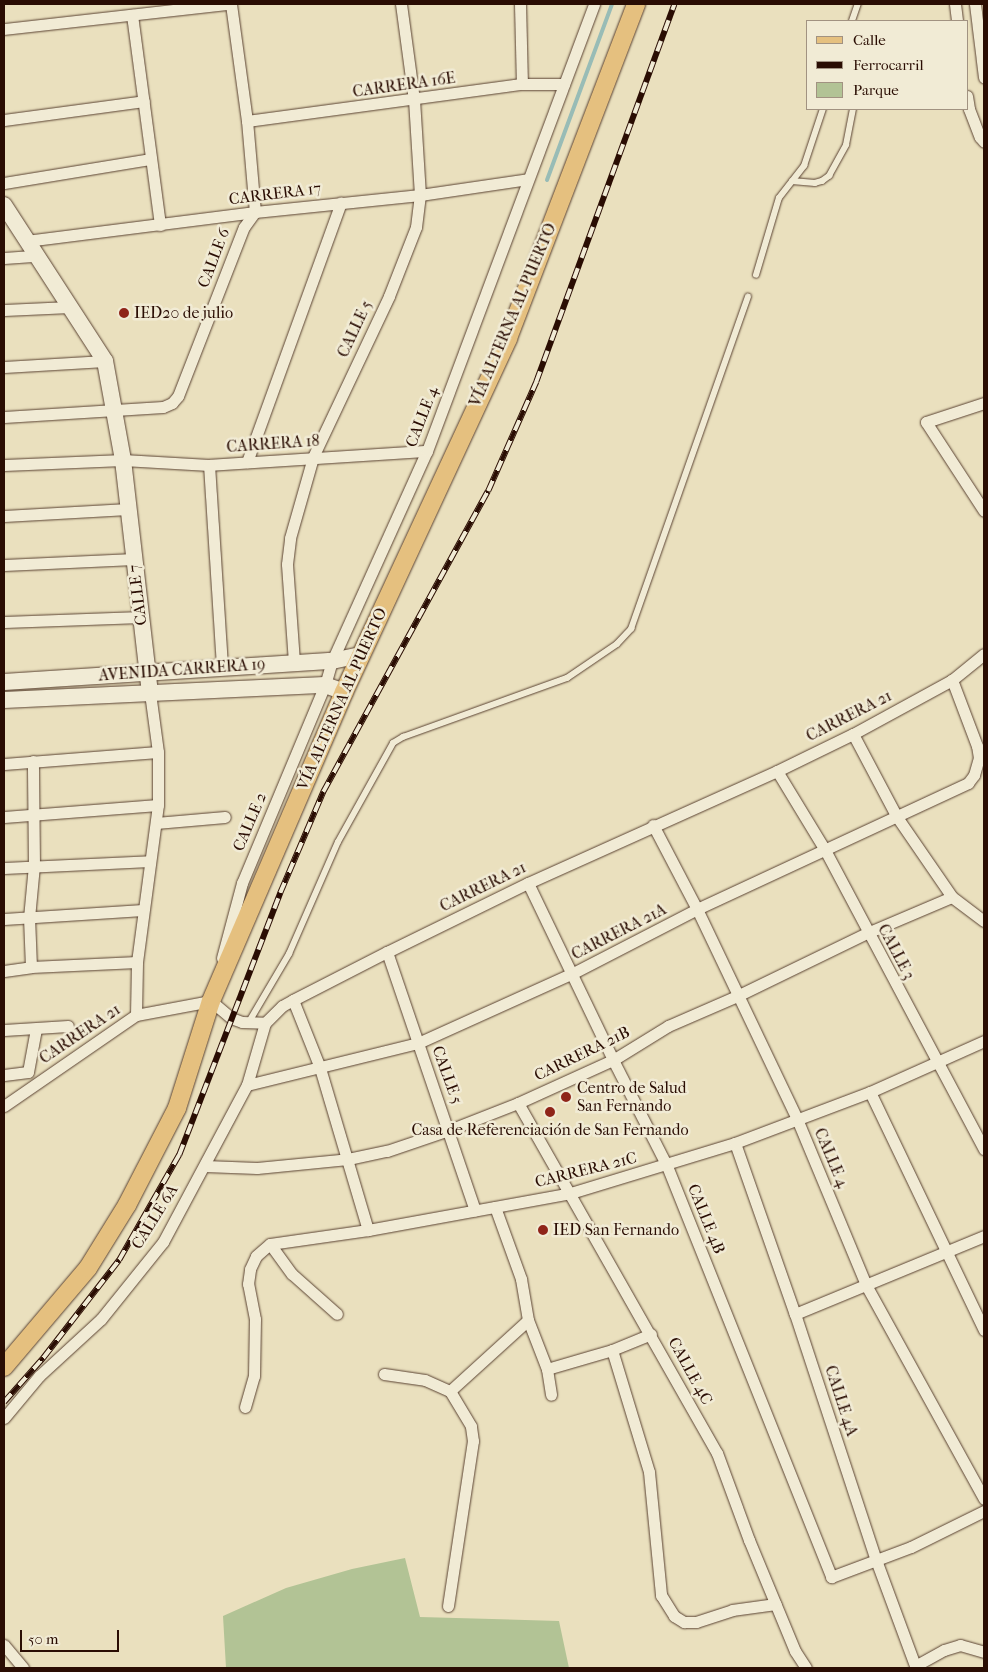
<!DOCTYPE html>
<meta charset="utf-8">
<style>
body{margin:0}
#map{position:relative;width:988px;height:1672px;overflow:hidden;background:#eae0be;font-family:"IM FELL French Canon",serif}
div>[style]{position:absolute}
.green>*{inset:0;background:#b2c395}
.stream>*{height:4px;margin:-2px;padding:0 2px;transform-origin:2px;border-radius:2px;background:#98bcb6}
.roads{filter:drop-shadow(0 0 1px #5a4232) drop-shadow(0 0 1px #5a4232)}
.lane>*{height:5.5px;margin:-2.75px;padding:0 2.75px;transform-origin:2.75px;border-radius:2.75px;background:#f1ebd5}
.street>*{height:11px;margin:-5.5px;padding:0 5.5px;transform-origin:5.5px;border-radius:5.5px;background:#f1ebd5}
.secondary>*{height:16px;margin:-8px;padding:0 8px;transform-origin:8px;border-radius:8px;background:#f1ebd5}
.primary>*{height:18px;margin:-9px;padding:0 9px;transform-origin:9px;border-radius:9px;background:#e5c07f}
.rail>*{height:5.5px;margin-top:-2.75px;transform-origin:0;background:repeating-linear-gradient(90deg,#f1ebd5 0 11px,#2a0d03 0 22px);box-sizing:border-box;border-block:1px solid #2a0d03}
.dots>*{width:14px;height:14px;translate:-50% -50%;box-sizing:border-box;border:2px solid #f1ebd5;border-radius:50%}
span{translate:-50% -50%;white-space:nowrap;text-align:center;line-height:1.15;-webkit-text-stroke:5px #f1ebd5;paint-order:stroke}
.street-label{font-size:16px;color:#2a0d03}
.poi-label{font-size:16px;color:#2a0d03}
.left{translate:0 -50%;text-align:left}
.frame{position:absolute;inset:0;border:5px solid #2a0d03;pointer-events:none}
.legend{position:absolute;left:806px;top:20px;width:162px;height:90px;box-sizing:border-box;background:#f1ebd5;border:1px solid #a19281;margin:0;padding:6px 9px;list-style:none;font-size:15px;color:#2a0d03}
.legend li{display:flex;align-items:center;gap:10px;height:25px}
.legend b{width:25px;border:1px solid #a19281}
.scale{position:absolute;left:20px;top:1630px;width:99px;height:22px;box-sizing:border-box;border:2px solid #2a0d03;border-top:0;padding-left:6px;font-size:15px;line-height:18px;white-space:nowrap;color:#2a0d03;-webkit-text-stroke:4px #f1ebd5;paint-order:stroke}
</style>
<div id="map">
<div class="green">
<div style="clip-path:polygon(405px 1558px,420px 1617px,559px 1621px,569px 1668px,226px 1668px,223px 1616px,286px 1588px,352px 1569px)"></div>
</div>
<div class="stream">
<div style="left:547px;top:180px;width:188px;rotate:-69.7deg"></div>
</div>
<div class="roads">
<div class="lane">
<div style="left:852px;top:21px;width:18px;rotate:-71deg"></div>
<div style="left:792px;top:181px;width:23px;rotate:5deg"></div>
<div style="left:815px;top:183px;width:7px;rotate:-16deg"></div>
<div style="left:822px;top:181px;width:9px;rotate:-36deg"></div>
<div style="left:829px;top:176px;width:35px;rotate:-61deg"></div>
<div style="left:846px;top:145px;width:37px;rotate:-79deg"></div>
<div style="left:756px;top:275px;width:80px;rotate:-73.4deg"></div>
<div style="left:779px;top:198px;width:41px;rotate:-52deg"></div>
<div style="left:804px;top:166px;width:60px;rotate:-71.6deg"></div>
<div style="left:249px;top:1022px;width:79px;rotate:-59.5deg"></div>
<div style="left:289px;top:954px;width:122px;rotate:-66.4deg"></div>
<div style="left:338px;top:842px;width:113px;rotate:-60.9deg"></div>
<div style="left:393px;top:743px;width:12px;rotate:-31deg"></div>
<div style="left:403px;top:737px;width:174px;rotate:-19.8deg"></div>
<div style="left:567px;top:678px;width:60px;rotate:-34.2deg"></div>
<div style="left:617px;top:644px;width:21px;rotate:-47deg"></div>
<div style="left:631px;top:629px;width:352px;rotate:-70.6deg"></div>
</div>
<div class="street">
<div style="left:520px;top:4px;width:80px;rotate:88.6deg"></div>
<div style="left:955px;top:4px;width:17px;rotate:83deg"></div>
<div style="left:975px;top:4px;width:74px;rotate:83deg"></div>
<div style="left:132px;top:15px;width:212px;rotate:82.4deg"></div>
<div style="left:4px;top:29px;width:225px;rotate:-6.4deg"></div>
<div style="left:967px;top:96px;width:13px;rotate:81deg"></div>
<div style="left:969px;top:109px;width:30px;rotate:69deg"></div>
<div style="left:980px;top:137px;width:6px;rotate:51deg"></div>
<div style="left:4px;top:120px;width:141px;rotate:-7.7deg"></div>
<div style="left:247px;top:121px;width:277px;rotate:-7.7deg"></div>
<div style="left:522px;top:84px;width:42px"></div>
<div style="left:4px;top:183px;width:149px;rotate:-9.3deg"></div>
<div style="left:26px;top:241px;width:231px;rotate:-7.2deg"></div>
<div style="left:255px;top:212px;width:166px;rotate:-5.9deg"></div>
<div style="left:420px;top:195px;width:109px;rotate:-8.4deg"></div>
<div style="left:4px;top:258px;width:32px;rotate:-4deg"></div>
<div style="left:4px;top:310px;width:66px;rotate:-2.6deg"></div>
<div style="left:4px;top:367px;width:101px;rotate:-3.4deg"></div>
<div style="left:984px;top:403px;width:61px;rotate:161.9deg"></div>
<div style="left:926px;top:422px;width:106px;rotate:56.9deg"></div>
<div style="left:4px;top:417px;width:159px;rotate:-3.6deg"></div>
<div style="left:163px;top:407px;width:10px;rotate:-24deg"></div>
<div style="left:172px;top:403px;width:9px;rotate:-49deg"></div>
<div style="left:178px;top:396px;width:181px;rotate:-68.7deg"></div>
<div style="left:244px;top:227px;width:19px;rotate:-54deg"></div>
<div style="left:255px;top:212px;width:91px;rotate:-95deg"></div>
<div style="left:247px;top:121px;width:118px;rotate:-97.8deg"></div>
<div style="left:247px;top:462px;width:276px;rotate:-70.1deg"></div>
<div style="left:4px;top:465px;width:119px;rotate:-2.4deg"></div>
<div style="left:123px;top:460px;width:86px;rotate:3.3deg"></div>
<div style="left:209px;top:465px;width:218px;rotate:-3.7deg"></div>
<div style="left:209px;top:465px;width:202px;rotate:86.3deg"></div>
<div style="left:4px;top:516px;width:124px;rotate:-3.2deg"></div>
<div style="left:4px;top:565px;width:130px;rotate:-2.6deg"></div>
<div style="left:4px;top:622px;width:137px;rotate:-2.1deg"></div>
<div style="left:294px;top:662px;width:98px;rotate:-94.1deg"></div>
<div style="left:287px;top:564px;width:26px;rotate:-83deg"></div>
<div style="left:290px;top:538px;width:84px;rotate:-74.1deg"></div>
<div style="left:313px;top:457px;width:178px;rotate:-64.7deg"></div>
<div style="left:389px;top:296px;width:74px;rotate:-68.6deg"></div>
<div style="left:416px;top:227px;width:32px;rotate:-83deg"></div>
<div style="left:420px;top:195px;width:95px;rotate:-93.6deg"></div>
<div style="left:414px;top:100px;width:97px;rotate:-97.7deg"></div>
<div style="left:853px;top:734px;width:94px;rotate:62.1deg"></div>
<div style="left:897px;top:817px;width:97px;rotate:55.5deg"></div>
<div style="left:952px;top:897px;width:40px;rotate:37deg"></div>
<div style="left:4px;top:764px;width:154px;rotate:-4.5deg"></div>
<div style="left:777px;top:771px;width:92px;rotate:58.7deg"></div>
<div style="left:825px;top:850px;width:339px;rotate:62deg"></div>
<div style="left:4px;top:817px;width:154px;rotate:-4.5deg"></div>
<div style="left:156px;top:823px;width:69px;rotate:-5deg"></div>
<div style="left:653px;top:825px;width:95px;rotate:62.4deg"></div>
<div style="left:697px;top:909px;width:233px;rotate:64.5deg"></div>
<div style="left:797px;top:1119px;width:180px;rotate:67.4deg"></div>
<div style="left:866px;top:1285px;width:244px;rotate:61.1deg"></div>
<div style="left:4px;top:868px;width:146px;rotate:-2.7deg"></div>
<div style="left:528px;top:883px;width:196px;rotate:64.3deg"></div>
<div style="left:613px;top:1060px;width:119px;rotate:63deg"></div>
<div style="left:667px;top:1166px;width:443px;rotate:68.2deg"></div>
<div style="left:831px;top:1577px;width:85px;rotate:-20.6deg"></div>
<div style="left:911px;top:1547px;width:81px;rotate:-26.3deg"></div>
<div style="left:4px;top:919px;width:139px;rotate:-3.7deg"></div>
<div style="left:387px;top:952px;width:273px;rotate:71.2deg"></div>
<div style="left:222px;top:958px;width:78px;rotate:-75.1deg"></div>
<div style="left:242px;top:883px;width:215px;rotate:-67.3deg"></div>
<div style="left:325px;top:685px;width:25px;rotate:-74deg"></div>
<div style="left:332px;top:661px;width:230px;rotate:-65.7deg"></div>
<div style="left:427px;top:451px;width:477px;rotate:-69.5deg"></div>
<div style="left:31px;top:967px;width:49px;rotate:-92.3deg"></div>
<div style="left:29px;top:918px;width:53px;rotate:-84.6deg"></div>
<div style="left:34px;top:865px;width:104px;rotate:-90.6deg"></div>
<div style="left:4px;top:971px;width:27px;rotate:-8deg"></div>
<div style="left:31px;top:967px;width:106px;rotate:-2.7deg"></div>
<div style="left:293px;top:1000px;width:73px;rotate:68.3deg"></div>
<div style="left:320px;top:1068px;width:169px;rotate:73.5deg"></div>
<div style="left:136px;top:1015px;width:53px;rotate:-88.9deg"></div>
<div style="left:137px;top:962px;width:158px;rotate:-82.4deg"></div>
<div style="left:158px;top:805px;width:53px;rotate:-90deg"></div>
<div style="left:158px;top:752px;width:60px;rotate:-97.7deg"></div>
<div style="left:4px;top:1030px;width:64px;rotate:-3.6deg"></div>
<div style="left:4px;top:1075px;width:24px;rotate:-7deg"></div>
<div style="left:28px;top:1072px;width:44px;rotate:-79.5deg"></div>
<div style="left:247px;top:1085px;width:176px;rotate:-13.8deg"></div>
<div style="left:418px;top:1043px;width:170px;rotate:-24.3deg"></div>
<div style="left:573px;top:973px;width:140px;rotate:-27.3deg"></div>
<div style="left:697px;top:909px;width:299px;rotate:-24.9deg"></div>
<div style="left:968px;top:783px;width:10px;rotate:-53deg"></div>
<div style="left:974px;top:775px;width:18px;rotate:-74deg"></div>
<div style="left:979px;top:758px;width:12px;rotate:-99deg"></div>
<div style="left:977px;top:746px;width:71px;rotate:-110.7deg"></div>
<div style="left:870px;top:1092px;width:264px;rotate:64.4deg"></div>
<div style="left:518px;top:1103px;width:403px;rotate:60.4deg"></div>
<div style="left:717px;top:1453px;width:93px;rotate:69.8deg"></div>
<div style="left:749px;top:1540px;width:120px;rotate:67.5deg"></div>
<div style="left:795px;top:1651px;width:20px;rotate:57deg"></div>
<div style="left:4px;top:1106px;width:160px;rotate:-34.6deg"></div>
<div style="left:136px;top:1015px;width:76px;rotate:-10.6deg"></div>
<div style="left:211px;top:1001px;width:26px;rotate:40deg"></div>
<div style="left:231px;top:1018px;width:12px;rotate:20deg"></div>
<div style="left:242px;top:1022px;width:23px;rotate:2deg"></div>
<div style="left:265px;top:1023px;width:24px;rotate:-45deg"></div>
<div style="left:282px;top:1006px;width:13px;rotate:-29deg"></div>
<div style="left:293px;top:1000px;width:106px;rotate:-27.1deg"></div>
<div style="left:387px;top:952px;width:157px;rotate:-26.1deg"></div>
<div style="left:528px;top:883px;width:273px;rotate:-24.2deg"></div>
<div style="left:777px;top:771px;width:85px;rotate:-26deg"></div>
<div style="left:853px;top:734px;width:113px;rotate:-28.6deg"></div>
<div style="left:952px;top:680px;width:41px;rotate:-39.1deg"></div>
<div style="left:735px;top:1143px;width:181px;rotate:70.7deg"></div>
<div style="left:795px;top:1314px;width:259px;rotate:71.8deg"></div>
<div style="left:876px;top:1560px;width:115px;rotate:69.7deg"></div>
<div style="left:205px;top:1166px;width:52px;rotate:2.2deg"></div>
<div style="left:257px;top:1168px;width:91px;rotate:-5.6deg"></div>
<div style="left:348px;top:1159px;width:40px;rotate:-12deg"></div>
<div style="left:387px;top:1151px;width:65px;rotate:-18.7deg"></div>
<div style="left:449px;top:1130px;width:74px;rotate:-21.4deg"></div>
<div style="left:518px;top:1103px;width:104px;rotate:-24.4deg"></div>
<div style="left:613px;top:1060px;width:65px;rotate:-31.7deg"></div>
<div style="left:668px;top:1026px;width:75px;rotate:-23.5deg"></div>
<div style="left:737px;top:996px;width:144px;rotate:-25.9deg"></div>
<div style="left:867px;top:933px;width:92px;rotate:-23deg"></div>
<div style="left:495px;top:1207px;width:77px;rotate:70.1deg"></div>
<div style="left:521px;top:1279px;width:42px;rotate:80.3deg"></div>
<div style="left:528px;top:1320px;width:53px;rotate:68.8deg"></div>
<div style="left:547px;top:1369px;width:26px;rotate:81deg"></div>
<div style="left:270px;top:1244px;width:37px;rotate:54deg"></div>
<div style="left:292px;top:1274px;width:60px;rotate:41.6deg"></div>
<div style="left:795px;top:1314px;width:204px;rotate:-22.4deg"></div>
<div style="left:612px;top:1350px;width:127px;rotate:73.1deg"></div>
<div style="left:649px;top:1472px;width:124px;rotate:84.4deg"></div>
<div style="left:661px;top:1595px;width:25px;rotate:58deg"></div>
<div style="left:674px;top:1616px;width:12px;rotate:31deg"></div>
<div style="left:684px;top:1622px;width:12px"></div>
<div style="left:696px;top:1622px;width:38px;rotate:-18deg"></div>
<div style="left:732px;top:1610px;width:44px;rotate:-7.8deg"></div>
<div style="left:547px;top:1369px;width:68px;rotate:-16.3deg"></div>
<div style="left:612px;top:1350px;width:42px;rotate:-22.3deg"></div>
<div style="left:384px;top:1374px;width:41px;rotate:8.3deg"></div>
<div style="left:425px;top:1380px;width:27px;rotate:24deg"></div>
<div style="left:450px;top:1391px;width:105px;rotate:-42.3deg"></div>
<div style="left:245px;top:1407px;width:32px;rotate:-74deg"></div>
<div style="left:254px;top:1376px;width:57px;rotate:-89deg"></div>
<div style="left:255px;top:1319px;width:36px;rotate:-101deg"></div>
<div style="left:248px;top:1284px;width:15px;rotate:-82deg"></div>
<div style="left:250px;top:1269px;width:14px;rotate:-65deg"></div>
<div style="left:256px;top:1256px;width:18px;rotate:-41deg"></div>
<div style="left:270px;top:1244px;width:99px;rotate:-8.1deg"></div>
<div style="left:368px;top:1230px;width:206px;rotate:-10.3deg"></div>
<div style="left:571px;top:1193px;width:171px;rotate:-17deg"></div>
<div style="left:735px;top:1143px;width:144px;rotate:-20.7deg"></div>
<div style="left:870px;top:1092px;width:125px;rotate:-24.1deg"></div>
<div style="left:4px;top:1418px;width:55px;rotate:-50.2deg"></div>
<div style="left:39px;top:1376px;width:84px;rotate:-42.6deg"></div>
<div style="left:101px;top:1319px;width:99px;rotate:-51.2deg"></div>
<div style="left:163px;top:1242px;width:178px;rotate:-61.9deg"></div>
<div style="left:247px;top:1085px;width:65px;rotate:-73.8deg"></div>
<div style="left:448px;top:1606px;width:167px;rotate:-81.4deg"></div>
<div style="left:473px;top:1441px;width:15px;rotate:-98deg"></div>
<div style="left:471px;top:1426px;width:41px;rotate:-121deg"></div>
<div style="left:4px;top:1645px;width:30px;rotate:50deg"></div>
<div style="left:915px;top:1666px;width:33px;rotate:-29deg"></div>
<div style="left:944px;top:1650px;width:17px;rotate:-17deg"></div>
<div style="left:960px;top:1645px;width:25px;rotate:16deg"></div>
</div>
<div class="secondary">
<div style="left:4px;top:205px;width:186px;rotate:57.1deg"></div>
<div style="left:105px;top:361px;width:101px;rotate:79.7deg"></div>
<div style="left:123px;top:460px;width:235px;rotate:83.4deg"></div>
<div style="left:4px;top:682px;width:329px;rotate:-3.7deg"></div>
<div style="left:332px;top:661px;width:29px;rotate:-12deg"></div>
<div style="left:4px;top:700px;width:321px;rotate:-2.7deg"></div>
<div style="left:325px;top:685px;width:20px;rotate:20deg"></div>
</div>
<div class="primary">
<div style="left:4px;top:1367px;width:130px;rotate:-49.7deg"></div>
<div style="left:88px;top:1268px;width:74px;rotate:-58.2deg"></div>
<div style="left:127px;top:1205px;width:109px;rotate:-62.7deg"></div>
<div style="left:177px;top:1108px;width:112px;rotate:-72.4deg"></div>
<div style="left:211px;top:1001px;width:336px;rotate:-66.7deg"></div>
<div style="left:344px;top:692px;width:390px;rotate:-65.1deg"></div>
<div style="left:508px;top:338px;width:358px;rotate:-69deg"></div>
</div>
</div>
<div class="rail">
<div style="left:4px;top:1402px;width:59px;rotate:-48.4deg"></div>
<div style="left:43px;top:1358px;width:124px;rotate:-52.2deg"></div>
<div style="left:119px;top:1260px;width:121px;rotate:-60.3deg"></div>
<div style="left:179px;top:1155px;width:281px;rotate:-68.9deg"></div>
<div style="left:280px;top:893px;width:110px;rotate:-66.9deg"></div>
<div style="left:323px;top:792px;width:343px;rotate:-61.3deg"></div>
<div style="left:488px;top:491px;width:119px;rotate:-66.2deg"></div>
<div style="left:536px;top:382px;width:402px;rotate:-69.9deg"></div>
</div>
<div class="dots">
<div style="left:124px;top:313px;background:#8f2418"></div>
<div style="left:566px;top:1097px;background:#8f2418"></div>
<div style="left:550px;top:1112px;background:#8f2418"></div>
<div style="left:543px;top:1230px;background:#8f2418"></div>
</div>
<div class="street-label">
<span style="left:404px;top:85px;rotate:-8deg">CARRERA 16E</span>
<span style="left:275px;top:194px;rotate:-7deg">CARRERA 17</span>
<span style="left:214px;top:258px;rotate:-69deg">CALLE 6</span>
<span style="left:513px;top:315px;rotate:-67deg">VÍA ALTERNA AL PUERTO</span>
<span style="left:355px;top:329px;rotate:-65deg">CALLE 5</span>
<span style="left:422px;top:417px;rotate:-69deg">CALLE 4</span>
<span style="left:273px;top:444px;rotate:-4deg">CARRERA 18</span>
<span style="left:138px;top:595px;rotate:-97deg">CALLE 7</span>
<span style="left:182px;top:670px;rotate:-4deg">AVENIDA CARRERA 19</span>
<span style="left:342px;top:699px;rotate:-66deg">VÍA ALTERNA AL PUERTO</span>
<span style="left:849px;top:716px;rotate:-27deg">CARRERA 21</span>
<span style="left:250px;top:822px;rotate:-67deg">CALLE 2</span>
<span style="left:483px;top:887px;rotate:-26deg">CARRERA 21</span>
<span style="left:619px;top:932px;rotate:-27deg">CARRERA 21A</span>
<span style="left:896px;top:952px;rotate:62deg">CALLE 3</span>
<span style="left:80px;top:1034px;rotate:-34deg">CARRERA 21</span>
<span style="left:582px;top:1054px;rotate:-26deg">CARRERA 21B</span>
<span style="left:447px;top:1075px;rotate:70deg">CALLE 5</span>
<span style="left:831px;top:1158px;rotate:67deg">CALLE 4</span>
<span style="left:586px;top:1170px;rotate:-14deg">CARRERA 21C</span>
<span style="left:155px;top:1217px;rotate:-58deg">CALLE 6A</span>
<span style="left:706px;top:1219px;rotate:68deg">CALLE 4B</span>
<span style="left:690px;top:1371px;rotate:61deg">CALLE 4C</span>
<span style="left:841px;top:1401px;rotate:72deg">CALLE 4A</span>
</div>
<div class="poi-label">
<span class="left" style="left:134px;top:313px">IED20 de julio</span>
<span class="left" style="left:577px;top:1097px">Centro de Salud<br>San Fernando</span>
<span style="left:550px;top:1130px">Casa de Referenciación de San Fernando</span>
<span class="left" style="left:553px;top:1230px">IED San Fernando</span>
</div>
<div class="frame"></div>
<ul class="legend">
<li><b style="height:6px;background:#e5c07f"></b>Calle</li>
<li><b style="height:6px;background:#2a0d03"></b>Ferrocarril</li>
<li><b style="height:14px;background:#b2c395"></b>Parque</li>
</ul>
<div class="scale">50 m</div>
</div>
